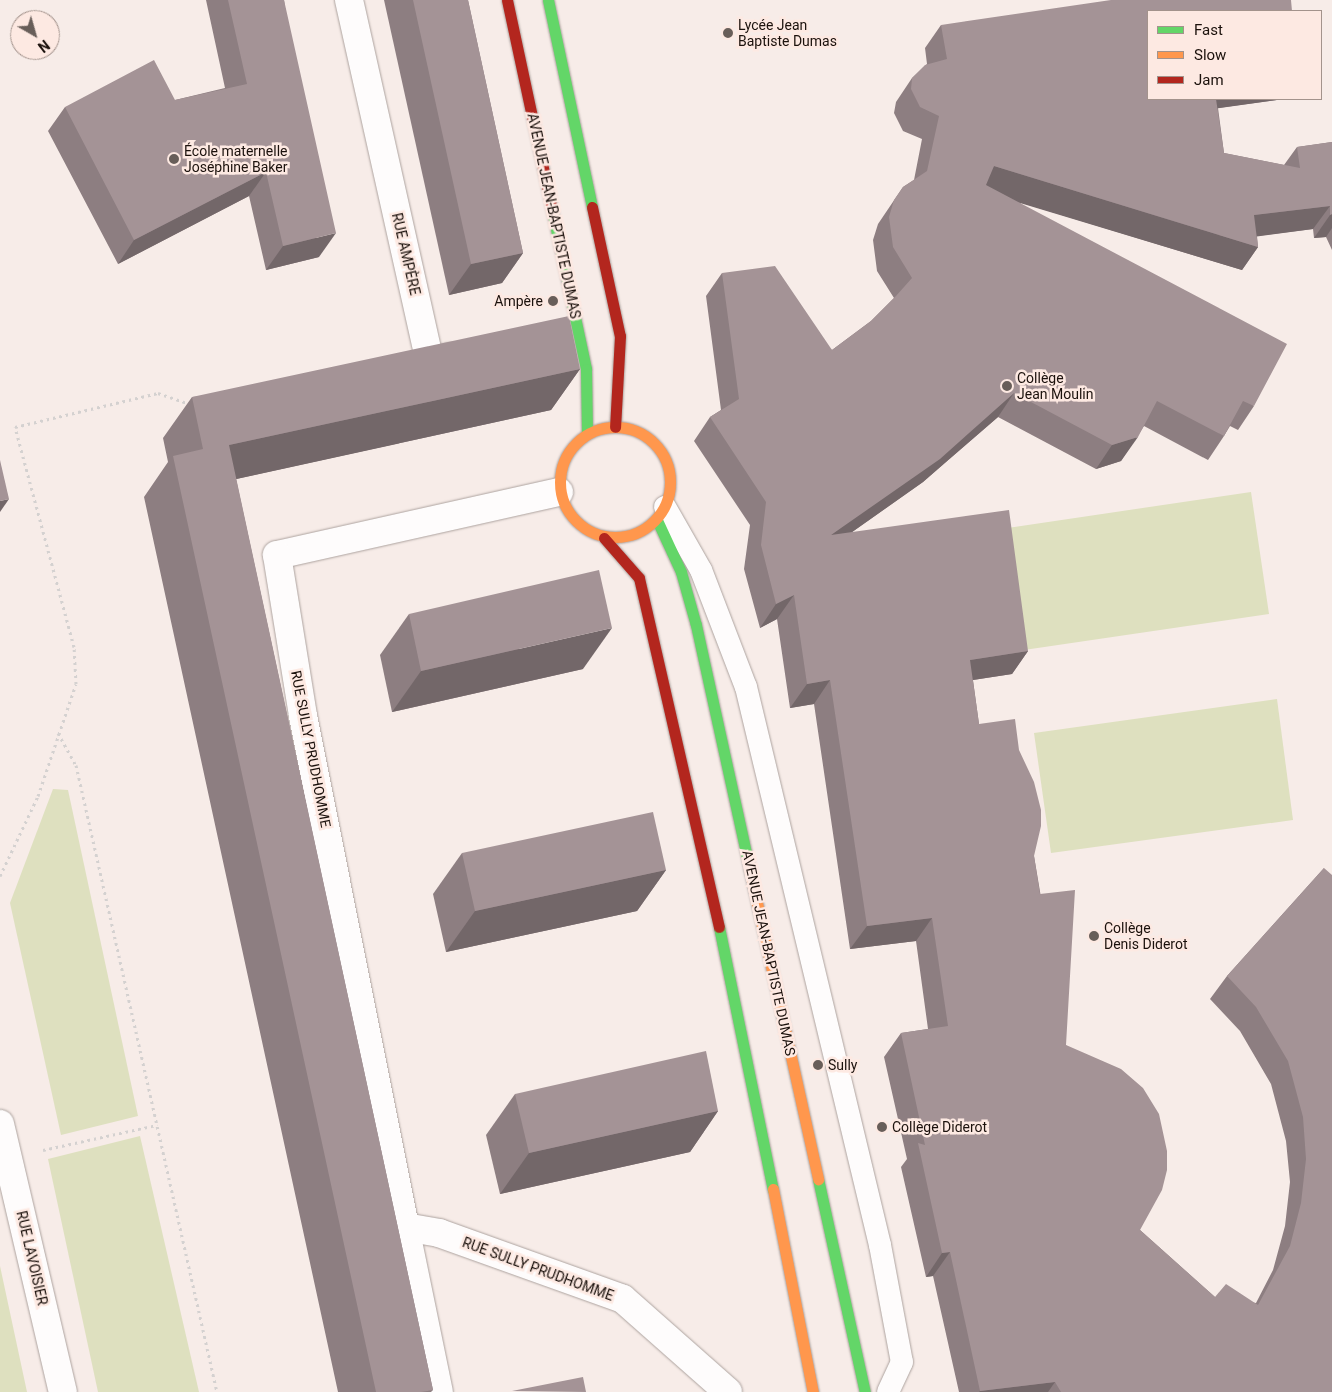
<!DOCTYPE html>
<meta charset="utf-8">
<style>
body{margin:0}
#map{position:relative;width:1332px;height:1392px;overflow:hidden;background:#f7ece8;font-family:Roboto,sans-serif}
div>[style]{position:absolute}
.green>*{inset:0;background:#dee0bf}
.path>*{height:3px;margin-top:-1.5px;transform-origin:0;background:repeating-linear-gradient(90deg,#d4d1d0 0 2.5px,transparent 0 6.5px)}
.roads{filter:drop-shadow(0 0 1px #ada39f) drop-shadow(0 0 1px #ada39f)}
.lane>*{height:22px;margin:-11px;padding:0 11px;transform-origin:11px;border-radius:11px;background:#fefcfc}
.street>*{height:28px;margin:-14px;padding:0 14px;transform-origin:14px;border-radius:14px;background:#fefcfc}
.fast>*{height:11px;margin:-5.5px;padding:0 5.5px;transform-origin:5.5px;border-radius:5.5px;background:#63d668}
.slow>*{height:11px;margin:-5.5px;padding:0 5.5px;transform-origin:5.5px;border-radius:5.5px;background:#ff974d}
.slow>.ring{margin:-5.5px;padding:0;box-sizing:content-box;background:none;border:11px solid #ff974d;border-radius:50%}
.jam>*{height:11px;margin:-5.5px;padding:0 5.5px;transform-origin:5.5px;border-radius:5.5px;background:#b3261e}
.wall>*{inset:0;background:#8d7e81}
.shaded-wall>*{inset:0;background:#736769}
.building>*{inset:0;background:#a49396}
.dots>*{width:14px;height:14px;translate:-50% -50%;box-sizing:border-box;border:2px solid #fde9e2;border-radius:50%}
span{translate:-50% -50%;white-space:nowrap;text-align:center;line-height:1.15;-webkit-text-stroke:5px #fde9e2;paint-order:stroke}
.poi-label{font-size:14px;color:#1b110c}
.left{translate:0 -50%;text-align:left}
.right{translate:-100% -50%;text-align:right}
.street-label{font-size:14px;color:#1b110c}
.legend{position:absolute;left:1147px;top:10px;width:175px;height:90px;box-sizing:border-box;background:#fde9e2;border:1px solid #a3938c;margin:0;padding:6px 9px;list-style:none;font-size:15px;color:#1b110c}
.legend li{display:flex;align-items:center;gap:10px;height:25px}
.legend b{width:25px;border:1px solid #a3938c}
.north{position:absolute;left:10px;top:10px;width:50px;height:50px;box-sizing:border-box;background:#fde9e2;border:1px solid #a3938c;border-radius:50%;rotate:142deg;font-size:14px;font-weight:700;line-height:20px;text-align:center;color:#1b110c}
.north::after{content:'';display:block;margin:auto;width:18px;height:22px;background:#685e59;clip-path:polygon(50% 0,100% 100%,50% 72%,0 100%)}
</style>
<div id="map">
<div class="green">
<div style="clip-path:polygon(1251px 492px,1269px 614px,1024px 650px,1007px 528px)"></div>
<div style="clip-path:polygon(1277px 699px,1293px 820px,1051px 853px,1034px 733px)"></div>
<div style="clip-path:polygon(53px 789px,68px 790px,138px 1116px,61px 1135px,10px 903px)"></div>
<div style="clip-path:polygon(140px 1136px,199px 1392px,98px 1392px,48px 1159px)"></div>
<div style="clip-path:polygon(0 1266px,27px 1392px,0 1392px)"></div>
</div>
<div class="path">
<div style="left:58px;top:733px;width:37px;rotate:61deg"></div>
<div style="left:76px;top:765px;width:643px;rotate:77.33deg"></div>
<div style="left:0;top:876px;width:89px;rotate:-64.6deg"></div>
<div style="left:38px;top:796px;width:118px;rotate:-71.3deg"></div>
<div style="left:76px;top:684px;width:37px;rotate:-93deg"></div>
<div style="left:74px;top:647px;width:228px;rotate:-105deg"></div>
<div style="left:15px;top:427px;width:147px;rotate:-13.4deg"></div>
<div style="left:158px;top:393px;width:34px;rotate:19deg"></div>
<div style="left:43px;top:1150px;width:117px;rotate:-12.4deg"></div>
</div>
<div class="roads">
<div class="lane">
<div style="left:665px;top:507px;width:73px;rotate:60.3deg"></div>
<div style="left:701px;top:570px;width:125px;rotate:69deg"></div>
<div style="left:746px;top:687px;width:574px;rotate:76.5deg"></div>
<div style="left:880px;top:1245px;width:119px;rotate:79.4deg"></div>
<div style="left:902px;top:1362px;width:33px;rotate:115deg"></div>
</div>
<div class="street">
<div style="left:349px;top:0;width:370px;rotate:77.4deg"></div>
<div style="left:430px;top:361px;width:21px;rotate:-11deg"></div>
<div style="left:559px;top:492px;width:289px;rotate:167.4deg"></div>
<div style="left:277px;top:555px;width:163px;rotate:80.8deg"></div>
<div style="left:303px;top:716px;width:521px;rotate:78.71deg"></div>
<div style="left:405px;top:1227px;width:35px;rotate:10deg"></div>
<div style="left:439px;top:1233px;width:195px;rotate:19.7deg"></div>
<div style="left:623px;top:1299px;width:140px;rotate:41.5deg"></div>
<div style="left:0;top:1124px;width:275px;rotate:76.8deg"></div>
<div style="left:405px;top:1227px;width:168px;rotate:78.4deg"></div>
</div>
<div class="fast">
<div style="left:548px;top:0;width:212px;rotate:78deg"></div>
<div style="left:552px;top:210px;width:163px;rotate:77.9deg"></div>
<div style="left:586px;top:369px;width:65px;rotate:89.1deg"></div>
<div style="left:657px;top:520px;width:57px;rotate:65.2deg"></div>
<div style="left:681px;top:572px;width:55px;rotate:74.2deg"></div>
<div style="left:696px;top:625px;width:248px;rotate:77.6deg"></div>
<div style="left:719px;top:927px;width:268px;rotate:78.4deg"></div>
<div style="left:818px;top:1179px;width:218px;rotate:77.6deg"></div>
</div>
<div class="slow">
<div class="ring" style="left:560px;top:427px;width:99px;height:99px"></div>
<div style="left:749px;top:867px;width:320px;rotate:77.5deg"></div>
<div style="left:773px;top:1189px;width:207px;rotate:78.9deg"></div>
</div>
<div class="jam">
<div style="left:507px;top:0;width:215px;rotate:77.9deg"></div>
<div style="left:592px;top:207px;width:132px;rotate:77.8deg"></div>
<div style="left:620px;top:336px;width:91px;rotate:93.1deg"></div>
<div style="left:604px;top:538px;width:53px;rotate:48.8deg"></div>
<div style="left:639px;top:578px;width:358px;rotate:77.1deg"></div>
</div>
</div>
<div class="wall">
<div style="clip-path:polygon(206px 0,284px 0,319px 257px,266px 270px,249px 196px,118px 264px,48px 131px,65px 107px,175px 100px,225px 88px)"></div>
<div style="clip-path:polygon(384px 0,468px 0,523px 253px,502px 283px,449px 295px)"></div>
<div style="clip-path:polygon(941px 25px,1148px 99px,1284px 99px,1218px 108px,1224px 153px,1284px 165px,1297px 147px,1332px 142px,1332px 250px,1326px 237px,1314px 238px,1313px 229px,1257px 236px,1258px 247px,1242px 270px,1019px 202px,1254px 406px,1238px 430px,1230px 426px,1224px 436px,1208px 460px,1144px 426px,1121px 461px,1096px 469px,998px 417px,923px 482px,852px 532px,1028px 651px,1012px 674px,973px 680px,979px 724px,1034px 856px,1066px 1045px,1140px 1230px,1215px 1297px,1256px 1303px,1273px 1270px,1285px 1226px,1290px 1182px,1286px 1141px,1271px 1084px,1240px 1031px,1210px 999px,1227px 976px,1324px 868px,1332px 1392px,959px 1392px,933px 1276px,926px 1277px,901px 1167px,907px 1159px,884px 1057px,901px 1033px,928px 1029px,916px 941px,850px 949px,814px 704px,790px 708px,777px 619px,760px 628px,744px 569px,750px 525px,694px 441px,710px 417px,721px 410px,706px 296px,722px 273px,832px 350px,871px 321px,894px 298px,877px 271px,873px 240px,878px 224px,903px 187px,914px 180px,922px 139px,903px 131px,894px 113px,896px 102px,912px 78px,927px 64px,925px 48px)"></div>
<div style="clip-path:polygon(580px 369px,551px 410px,236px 479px,433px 1390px,431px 1392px,338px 1392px,144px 497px,168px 462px,163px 438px,192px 397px)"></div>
<div style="clip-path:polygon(409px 614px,583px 669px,392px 712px,380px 655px)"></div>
<div style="clip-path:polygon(462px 853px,666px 870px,637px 911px,446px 952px,433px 894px)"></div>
<div style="clip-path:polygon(515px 1094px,718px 1111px,690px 1152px,500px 1194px,486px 1135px)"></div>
</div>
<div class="shaded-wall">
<div style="clip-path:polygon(1207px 99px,1284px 99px,1198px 111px)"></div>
<div style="clip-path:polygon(994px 166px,1258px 247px,1242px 270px,977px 190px)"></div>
<div style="clip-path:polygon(266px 172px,249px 196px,118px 264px,134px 240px)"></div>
<div style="clip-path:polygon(1330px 206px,1313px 229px,1238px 239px,1254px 215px)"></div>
<div style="clip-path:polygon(1332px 214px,1332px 228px,1326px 237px,1314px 238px,1330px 215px)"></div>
<div style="clip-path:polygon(336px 233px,319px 257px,266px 270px,283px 246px)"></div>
<div style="clip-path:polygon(523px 253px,502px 283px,449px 295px,471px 264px)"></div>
<div style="clip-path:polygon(580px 369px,551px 410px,200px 487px,229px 445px)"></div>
<div style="clip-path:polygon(1014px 393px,998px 417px,923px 482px,814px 559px,831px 535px)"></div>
<div style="clip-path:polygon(1138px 437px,1121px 461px,1096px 469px,1112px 445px)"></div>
<div style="clip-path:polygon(9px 499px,0 512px,0 501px)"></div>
<div style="clip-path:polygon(794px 595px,777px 619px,760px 628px,776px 604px)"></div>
<div style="clip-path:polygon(612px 628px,583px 669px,392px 712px,421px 671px)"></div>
<div style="clip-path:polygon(1028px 651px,1012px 674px,953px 683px,970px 660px)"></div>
<div style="clip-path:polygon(830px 680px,814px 704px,790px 708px,807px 684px)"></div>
<div style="clip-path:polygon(666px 870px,637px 911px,446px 952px,475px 911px)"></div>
<div style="clip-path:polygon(932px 918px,916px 941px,850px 949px,867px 926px)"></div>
<div style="clip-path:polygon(718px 1111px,690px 1152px,500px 1194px,529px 1153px)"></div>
<div style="clip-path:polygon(950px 1252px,933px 1276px,926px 1277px,942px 1253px)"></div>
<div style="clip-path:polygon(1055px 1382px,1048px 1392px,979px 1392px,980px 1391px)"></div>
</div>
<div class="building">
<div style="clip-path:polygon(228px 0,284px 0,336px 233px,283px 246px,266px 172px,134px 240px,65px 107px,154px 60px,175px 100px,247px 84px)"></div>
<div style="clip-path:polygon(413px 0,468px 0,523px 253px,471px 264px)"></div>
<div style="clip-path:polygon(1111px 0,1291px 0,1292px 11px,1148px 11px,1148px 99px,1216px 99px,1224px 153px,1300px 168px,1297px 147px,1332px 142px,1332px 214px,1330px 215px,1330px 206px,1254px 215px,1258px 247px,994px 166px,986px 185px,1287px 344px,1254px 406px,1243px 401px,1224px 436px,1157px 401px,1138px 437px,1112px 445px,1014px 393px,940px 459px,831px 535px,1009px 510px,1028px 651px,970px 660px,979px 724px,1015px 719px,1019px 750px,1034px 782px,1041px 810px,1041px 826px,1034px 856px,1040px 894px,1075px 890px,1066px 1045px,1121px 1069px,1143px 1088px,1159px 1114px,1167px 1151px,1167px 1170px,1162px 1190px,1140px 1230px,1215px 1297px,1226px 1284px,1258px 1305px,1290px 1246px,1301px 1203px,1306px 1159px,1303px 1117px,1288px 1061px,1256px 1007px,1227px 976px,1324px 868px,1332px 875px,1332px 1392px,1061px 1392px,1055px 1382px,980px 1391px,950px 1252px,942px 1253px,918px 1143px,925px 1145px,901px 1033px,948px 1026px,932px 918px,867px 926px,830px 680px,807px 684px,794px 595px,776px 604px,761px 545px,766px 502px,710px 417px,739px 399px,722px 273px,775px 266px,832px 350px,871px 321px,896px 296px,912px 278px,893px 247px,889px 217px,894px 200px,903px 187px,927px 171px,939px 116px,920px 107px,911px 89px,912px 78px,925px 65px,947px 59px,941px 25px)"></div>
<div style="clip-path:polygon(569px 316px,580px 369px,229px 445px,433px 1390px,421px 1392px,376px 1392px,173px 456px,203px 449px,192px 397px)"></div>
<div style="clip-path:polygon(0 460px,9px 499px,0 501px)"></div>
<div style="clip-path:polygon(599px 570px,612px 628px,421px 671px,409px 614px)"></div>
<div style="clip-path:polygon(653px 812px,666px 870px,475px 911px,462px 853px)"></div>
<div style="clip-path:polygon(706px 1051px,718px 1111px,529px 1153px,515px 1094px)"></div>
<div style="clip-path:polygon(583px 1377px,586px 1392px,512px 1391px)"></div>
</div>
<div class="dots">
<div style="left:728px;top:33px;background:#685e59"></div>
<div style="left:174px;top:159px;background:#685e59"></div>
<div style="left:553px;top:301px;background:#685e59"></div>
<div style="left:1007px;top:386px;background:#685e59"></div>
<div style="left:1094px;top:936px;background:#685e59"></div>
<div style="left:818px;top:1065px;background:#685e59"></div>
<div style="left:882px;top:1127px;background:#685e59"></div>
</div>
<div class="poi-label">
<span class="left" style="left:738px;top:33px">Lycée Jean<br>Baptiste Dumas</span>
<span class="left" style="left:184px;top:159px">École maternelle<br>Joséphine Baker</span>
<span class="right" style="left:543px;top:301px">Ampère</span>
<span class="left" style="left:1017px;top:386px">Collège<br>Jean Moulin</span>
<span class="left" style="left:1104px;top:936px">Collège<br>Denis Diderot</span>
<span class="left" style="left:828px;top:1065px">Sully</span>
<span class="left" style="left:892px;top:1127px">Collège Diderot</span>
</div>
<div class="street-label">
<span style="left:554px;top:216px;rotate:78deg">AVENUE JEAN-BAPTISTE DUMAS</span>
<span style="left:406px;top:254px;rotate:77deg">RUE AMPÈRE</span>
<span style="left:311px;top:749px;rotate:79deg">RUE SULLY PRUDHOMME</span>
<span style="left:769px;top:953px;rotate:78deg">AVENUE JEAN-BAPTISTE DUMAS</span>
<span style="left:32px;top:1258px;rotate:77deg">RUE LAVOISIER</span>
<span style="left:538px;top:1269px;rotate:20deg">RUE SULLY PRUDHOMME</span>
</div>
<ul class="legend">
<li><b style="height:6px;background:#63d668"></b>Fast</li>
<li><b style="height:6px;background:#ff974d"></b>Slow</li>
<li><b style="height:6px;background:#b3261e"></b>Jam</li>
</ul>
<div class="north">N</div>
</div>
